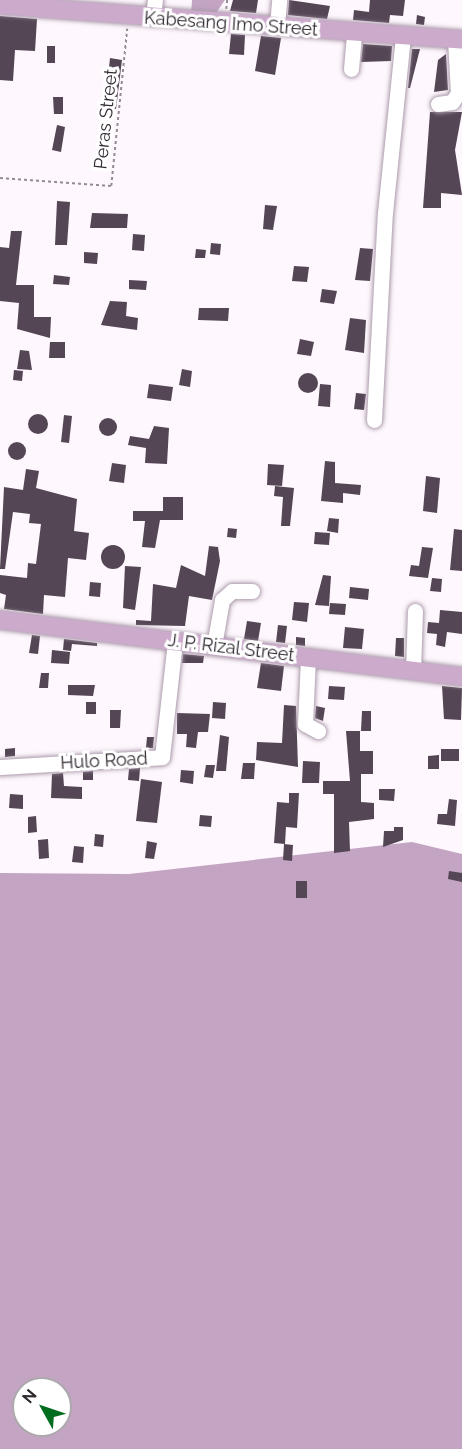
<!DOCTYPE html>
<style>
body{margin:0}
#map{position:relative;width:462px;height:1449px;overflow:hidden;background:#fef7fd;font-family:Raleway,sans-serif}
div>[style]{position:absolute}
.water>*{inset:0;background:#c3a4c3}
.building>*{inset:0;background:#544654}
.round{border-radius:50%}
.path>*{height:1.5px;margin-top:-0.75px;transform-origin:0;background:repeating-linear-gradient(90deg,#928b91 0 3px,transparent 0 6px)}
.roads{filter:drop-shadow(0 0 2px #ab9bab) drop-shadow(0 0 2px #ab9bab)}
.minor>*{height:15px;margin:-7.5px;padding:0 7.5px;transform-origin:7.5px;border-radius:7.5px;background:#fff}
.major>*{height:18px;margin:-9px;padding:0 9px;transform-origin:9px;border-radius:9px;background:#cbaacc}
span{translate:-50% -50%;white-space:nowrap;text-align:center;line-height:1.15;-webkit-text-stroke:6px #fff;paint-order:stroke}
.street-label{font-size:18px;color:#2f282f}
.north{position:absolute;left:12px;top:1377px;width:60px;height:60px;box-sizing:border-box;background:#fff;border:2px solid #aca9ac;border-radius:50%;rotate:310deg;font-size:16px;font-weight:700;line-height:24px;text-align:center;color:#2f282f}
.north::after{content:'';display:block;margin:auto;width:21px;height:27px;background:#006d1e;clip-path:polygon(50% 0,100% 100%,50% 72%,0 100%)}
</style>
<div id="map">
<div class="water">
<div style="clip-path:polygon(192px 0,225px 0,214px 16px,191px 15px)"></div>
<div style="clip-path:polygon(evenodd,412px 842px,462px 854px,462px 1449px,0 1449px,0 873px,129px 874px,412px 842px,24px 1389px,60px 1389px,60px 1425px,24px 1425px,24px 1389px)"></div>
</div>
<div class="building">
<div style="clip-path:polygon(233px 0,258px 0,256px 13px,230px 11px)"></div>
<div style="clip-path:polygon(289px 0,330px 6px,327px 19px,288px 15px)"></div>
<div style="clip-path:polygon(370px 0,405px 0,403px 16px,390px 15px,389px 23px,353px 20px,354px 10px,369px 12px)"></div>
<div style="clip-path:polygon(417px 15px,425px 17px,424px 25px,416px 24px)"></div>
<div style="clip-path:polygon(0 16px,37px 19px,35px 51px,15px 50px,13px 81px,0 80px)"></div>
<div style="clip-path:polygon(231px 34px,245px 35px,244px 55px,229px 54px)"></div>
<div style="clip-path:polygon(261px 36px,281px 38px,275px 75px,255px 71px)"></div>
<div style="clip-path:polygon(363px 44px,392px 46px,391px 61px,361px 62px)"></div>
<div style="clip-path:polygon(47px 46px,55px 46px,55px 63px,47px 63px)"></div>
<div style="clip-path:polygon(412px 49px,420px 49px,410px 88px,408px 88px)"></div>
<div style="clip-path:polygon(446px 54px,448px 90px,434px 92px,438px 60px)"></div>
<div style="clip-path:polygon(110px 58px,122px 60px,116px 109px,105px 106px)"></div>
<div style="clip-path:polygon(53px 97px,63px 97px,63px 114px,54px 114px)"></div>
<div style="clip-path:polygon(430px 112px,462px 112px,455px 150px,462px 195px,441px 193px,441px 208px,423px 208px)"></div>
<div style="clip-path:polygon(57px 125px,65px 127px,61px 152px,52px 150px)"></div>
<div style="clip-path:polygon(57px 201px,70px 202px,67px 245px,55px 245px)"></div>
<div style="clip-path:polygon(265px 205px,277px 206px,273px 230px,263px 229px)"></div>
<div style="clip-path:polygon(92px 213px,128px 214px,127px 228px,90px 228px)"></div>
<div style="clip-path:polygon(11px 231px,22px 231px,16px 285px,34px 285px,34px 317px,51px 317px,50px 338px,17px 329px,19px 303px,0 301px,0 247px,9px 248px)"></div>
<div style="clip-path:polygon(133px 234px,145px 235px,144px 251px,132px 250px)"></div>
<div style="clip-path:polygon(211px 243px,221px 244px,220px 255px,210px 254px)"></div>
<div style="clip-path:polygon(360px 248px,373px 249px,370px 281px,355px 280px)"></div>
<div style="clip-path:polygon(196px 249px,206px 250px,205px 258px,195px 258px)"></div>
<div style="clip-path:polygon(84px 252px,98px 253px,97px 264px,84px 263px)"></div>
<div style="clip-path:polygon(294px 266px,309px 267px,307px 282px,292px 281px)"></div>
<div style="clip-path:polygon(54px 275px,70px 277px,69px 285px,53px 284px)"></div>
<div style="clip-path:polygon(129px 280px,147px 281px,146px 290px,129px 289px)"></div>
<div style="clip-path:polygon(322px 289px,337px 291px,334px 304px,320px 302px)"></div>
<div style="clip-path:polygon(110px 301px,127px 302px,126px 316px,138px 318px,137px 330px,101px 325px)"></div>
<div style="clip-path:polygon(199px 308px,229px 308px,228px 321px,198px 320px)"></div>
<div style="clip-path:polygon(350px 318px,366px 320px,364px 353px,345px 350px)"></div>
<div style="clip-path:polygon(300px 339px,314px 342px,311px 356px,297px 354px)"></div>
<div style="clip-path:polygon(50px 342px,65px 342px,65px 358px,49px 358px)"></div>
<div style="clip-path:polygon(20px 350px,29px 351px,32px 370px,17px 369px)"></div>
<div style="clip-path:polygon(182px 369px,192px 371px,190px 387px,179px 385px)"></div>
<div style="clip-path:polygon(14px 370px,23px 371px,22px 381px,13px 380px)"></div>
<div class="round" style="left:298px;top:373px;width:20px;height:20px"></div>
<div style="clip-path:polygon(149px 384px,173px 387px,171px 401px,147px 398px)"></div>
<div style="clip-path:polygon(320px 384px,331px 385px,330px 407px,318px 406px)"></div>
<div style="clip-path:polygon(356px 393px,366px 394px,364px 410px,354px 409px)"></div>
<div class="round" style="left:28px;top:414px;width:20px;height:20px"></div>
<div style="clip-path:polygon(64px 415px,72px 416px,69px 443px,61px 442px)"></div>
<div class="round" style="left:99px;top:418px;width:18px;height:18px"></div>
<div style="clip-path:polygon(154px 426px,169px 428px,167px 464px,145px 463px,146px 448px,128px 445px,130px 436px,149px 439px)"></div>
<div class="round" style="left:8px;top:442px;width:18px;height:18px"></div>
<div style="clip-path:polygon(325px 461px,335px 462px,335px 483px,361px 485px,360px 495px,343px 493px,343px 503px,321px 501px)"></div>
<div style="clip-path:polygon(112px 463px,126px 465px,124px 483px,109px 481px)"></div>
<div style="clip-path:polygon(268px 464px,284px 465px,282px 486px,267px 485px)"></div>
<div style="clip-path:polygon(26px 469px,39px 471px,36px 488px,77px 499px,74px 531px,89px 533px,86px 560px,68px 558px,65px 597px,44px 595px,43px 614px,4px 609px,6px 595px,0 593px,0 575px,27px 578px,28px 563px,36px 564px,41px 524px,29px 523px,30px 514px,13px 512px,5px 569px,0 569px,4px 487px,23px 490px)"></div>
<div style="clip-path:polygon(426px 476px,440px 478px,437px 513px,423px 511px)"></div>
<div style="clip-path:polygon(275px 486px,294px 488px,290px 526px,281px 526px,283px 497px,274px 496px)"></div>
<div style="clip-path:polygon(163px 497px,183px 497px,183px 520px,160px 520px,155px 548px,142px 547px,145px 521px,133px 521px,133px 511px,163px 511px)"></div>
<div style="clip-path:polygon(329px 518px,339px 519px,338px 533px,327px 531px)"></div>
<div style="clip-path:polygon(228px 528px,237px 529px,236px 538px,227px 537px)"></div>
<div style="clip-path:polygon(454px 529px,462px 530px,462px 571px,450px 570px)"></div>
<div style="clip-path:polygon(315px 532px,330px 533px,329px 545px,314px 544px)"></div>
<div class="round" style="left:101px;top:545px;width:24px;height:24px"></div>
<div style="clip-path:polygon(209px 546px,218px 547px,220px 561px,212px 600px,189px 596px,185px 626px,136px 625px,136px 620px,151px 621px,153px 584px,176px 588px,181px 565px,205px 576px)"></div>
<div style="clip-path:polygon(422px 547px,433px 548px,428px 578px,409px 576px,411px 565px,419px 566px)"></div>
<div style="clip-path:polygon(125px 566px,141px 567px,135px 610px,123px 608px)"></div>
<div style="clip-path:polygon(323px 575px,331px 576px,329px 606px,315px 605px)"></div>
<div style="clip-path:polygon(432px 578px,442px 579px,441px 592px,430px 591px)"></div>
<div style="clip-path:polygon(90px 582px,101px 583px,100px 597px,89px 596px)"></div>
<div style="clip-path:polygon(350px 587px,369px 589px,368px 600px,349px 598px)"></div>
<div style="clip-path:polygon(294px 602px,309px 603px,307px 622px,292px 620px)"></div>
<div style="clip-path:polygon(330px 603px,346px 604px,345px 615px,329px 614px)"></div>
<div style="clip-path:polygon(440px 610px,462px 612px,462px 634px,447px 632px,445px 647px,436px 645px,437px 634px,427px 633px,428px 622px,439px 623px)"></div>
<div style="clip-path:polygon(247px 621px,261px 623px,258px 641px,244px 639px)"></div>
<div style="clip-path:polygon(278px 625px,287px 626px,285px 643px,276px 642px)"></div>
<div style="clip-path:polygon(345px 627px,364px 629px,362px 649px,343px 648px)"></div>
<div style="clip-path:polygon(32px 635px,40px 636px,38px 654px,29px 653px)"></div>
<div style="clip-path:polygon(296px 637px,305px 638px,305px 646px,296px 645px)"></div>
<div style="clip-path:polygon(396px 638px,404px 638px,404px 657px,395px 656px)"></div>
<div style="clip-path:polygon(64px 639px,97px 643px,97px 646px,72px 644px,71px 651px,63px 650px)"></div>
<div style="clip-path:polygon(52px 650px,70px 652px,69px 664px,51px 663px)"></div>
<div style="clip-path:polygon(183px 654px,204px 656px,203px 663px,182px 663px)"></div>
<div style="clip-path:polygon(261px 663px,284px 666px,281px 691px,257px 688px)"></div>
<div style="clip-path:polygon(41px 673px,49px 673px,48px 688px,39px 688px)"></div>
<div style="clip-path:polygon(68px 685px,95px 685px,93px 696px,68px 695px)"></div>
<div style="clip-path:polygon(329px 686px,345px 687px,344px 700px,328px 699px)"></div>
<div style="clip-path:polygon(442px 686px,462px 688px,461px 720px,444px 719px)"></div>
<div style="clip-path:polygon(86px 702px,96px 702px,96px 714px,86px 714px)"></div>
<div style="clip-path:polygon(213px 702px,226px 703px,225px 719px,212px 718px)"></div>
<div style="clip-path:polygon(284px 705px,296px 706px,298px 767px,256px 760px,257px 742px,282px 743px)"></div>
<div style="clip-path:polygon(316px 706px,325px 708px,323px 721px,315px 718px)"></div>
<div style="clip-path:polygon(110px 710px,121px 710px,120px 728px,110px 728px)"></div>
<div style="clip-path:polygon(362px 711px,371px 711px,371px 731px,361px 731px)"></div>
<div style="clip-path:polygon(177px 713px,210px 714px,208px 732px,198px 732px,196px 748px,186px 747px,187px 734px,177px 734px)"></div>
<div style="clip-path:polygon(346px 731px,360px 731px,360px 751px,373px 751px,373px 774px,361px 774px,361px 802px,374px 803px,374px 819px,349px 822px,350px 851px,334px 853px,334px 794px,323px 794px,323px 781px,350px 781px)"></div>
<div style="clip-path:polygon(220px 735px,229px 737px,226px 771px,216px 771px)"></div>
<div style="clip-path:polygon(147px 737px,154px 737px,153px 748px,146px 748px)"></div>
<div style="clip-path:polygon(15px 748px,15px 756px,5px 757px,5px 749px)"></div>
<div style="clip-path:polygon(441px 749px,459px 749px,459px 761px,441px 761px)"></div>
<div style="clip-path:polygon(439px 755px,439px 769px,428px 769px,428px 756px)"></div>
<div style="clip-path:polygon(303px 761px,320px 762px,319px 783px,302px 783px)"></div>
<div style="clip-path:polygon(243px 763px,255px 763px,254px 779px,241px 779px)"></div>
<div style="clip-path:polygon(206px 765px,215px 765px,213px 778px,204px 777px)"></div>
<div style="clip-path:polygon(140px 768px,139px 781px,128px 780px,129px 769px)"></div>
<div style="clip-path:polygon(181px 770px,194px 771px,193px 784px,180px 782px)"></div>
<div style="clip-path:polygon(93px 771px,93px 780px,83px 780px,83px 772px)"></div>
<div style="clip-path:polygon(63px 773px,64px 786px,82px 787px,82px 799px,51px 798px,52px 774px)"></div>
<div style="clip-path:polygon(141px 779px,162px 782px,157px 823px,136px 821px)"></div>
<div style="clip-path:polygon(379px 789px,395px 789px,394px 801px,379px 800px)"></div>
<div style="clip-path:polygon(289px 793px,299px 793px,297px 828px,286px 827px,285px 844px,274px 843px,277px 802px,289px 803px)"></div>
<div style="clip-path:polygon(10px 794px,23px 795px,23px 809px,9px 808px)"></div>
<div style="clip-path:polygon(449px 799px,457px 800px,455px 826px,437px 824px,438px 814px,447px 814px)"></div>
<div style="clip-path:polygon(200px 815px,212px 816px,211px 827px,199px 826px)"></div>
<div style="clip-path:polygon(36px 816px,37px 832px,28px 833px,28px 817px)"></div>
<div style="clip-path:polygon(394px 827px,403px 827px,403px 840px,383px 847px,384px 831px,394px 831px)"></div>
<div style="clip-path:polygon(95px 834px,104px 835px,103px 847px,94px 846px)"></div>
<div style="clip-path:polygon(48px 839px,49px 858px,39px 859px,38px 840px)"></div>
<div style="clip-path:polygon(147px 841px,157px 843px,154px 859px,145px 858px)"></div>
<div style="clip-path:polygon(284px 844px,293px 845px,292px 861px,283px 860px)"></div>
<div style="clip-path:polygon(74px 846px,84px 847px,83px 863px,72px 862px)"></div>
<div style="clip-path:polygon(449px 871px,462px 873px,462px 882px,448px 879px)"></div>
<div style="clip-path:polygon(296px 881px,307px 881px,307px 898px,296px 898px)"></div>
</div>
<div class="path">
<div style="left:226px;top:9px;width:9px;rotate:-84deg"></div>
<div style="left:0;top:178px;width:111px;rotate:4.1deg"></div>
<div style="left:111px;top:186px;width:158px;rotate:-84.2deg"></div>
</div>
<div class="roads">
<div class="minor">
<div style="left:153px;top:18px;width:18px;rotate:-84deg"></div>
<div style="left:277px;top:25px;width:25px;rotate:-85deg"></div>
<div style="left:351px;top:69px;width:35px;rotate:-85deg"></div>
<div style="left:438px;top:104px;width:14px;rotate:-8deg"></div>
<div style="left:452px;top:102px;width:11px;rotate:-56deg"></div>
<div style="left:458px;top:93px;width:53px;rotate:-93.2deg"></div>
<div style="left:374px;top:420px;width:207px;rotate:-87deg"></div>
<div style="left:385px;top:213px;width:178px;rotate:-84.2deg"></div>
<div style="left:214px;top:646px;width:47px;rotate:-80.1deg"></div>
<div style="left:222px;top:600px;width:13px;rotate:-42deg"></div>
<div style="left:232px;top:591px;width:20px"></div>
<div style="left:308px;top:658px;width:66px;rotate:92.6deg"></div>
<div style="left:305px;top:724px;width:15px;rotate:28deg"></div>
<div style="left:413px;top:671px;width:60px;rotate:-88.1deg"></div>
<div style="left:0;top:767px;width:162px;rotate:-3.5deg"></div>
<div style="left:162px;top:757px;width:117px;rotate:-83.6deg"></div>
</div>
<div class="major">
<div style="left:0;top:5px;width:463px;rotate:4.3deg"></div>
<div style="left:0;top:620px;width:466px;rotate:7deg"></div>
</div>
</div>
<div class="street-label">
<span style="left:231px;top:24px;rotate:4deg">Kabesang Imo Street</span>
<span style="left:106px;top:119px;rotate:-84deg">Peras Street</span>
<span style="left:231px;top:648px;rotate:7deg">J. P. Rizal Street</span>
<span style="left:104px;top:761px;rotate:-3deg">Hulo Road</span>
</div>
<div class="north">N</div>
</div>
